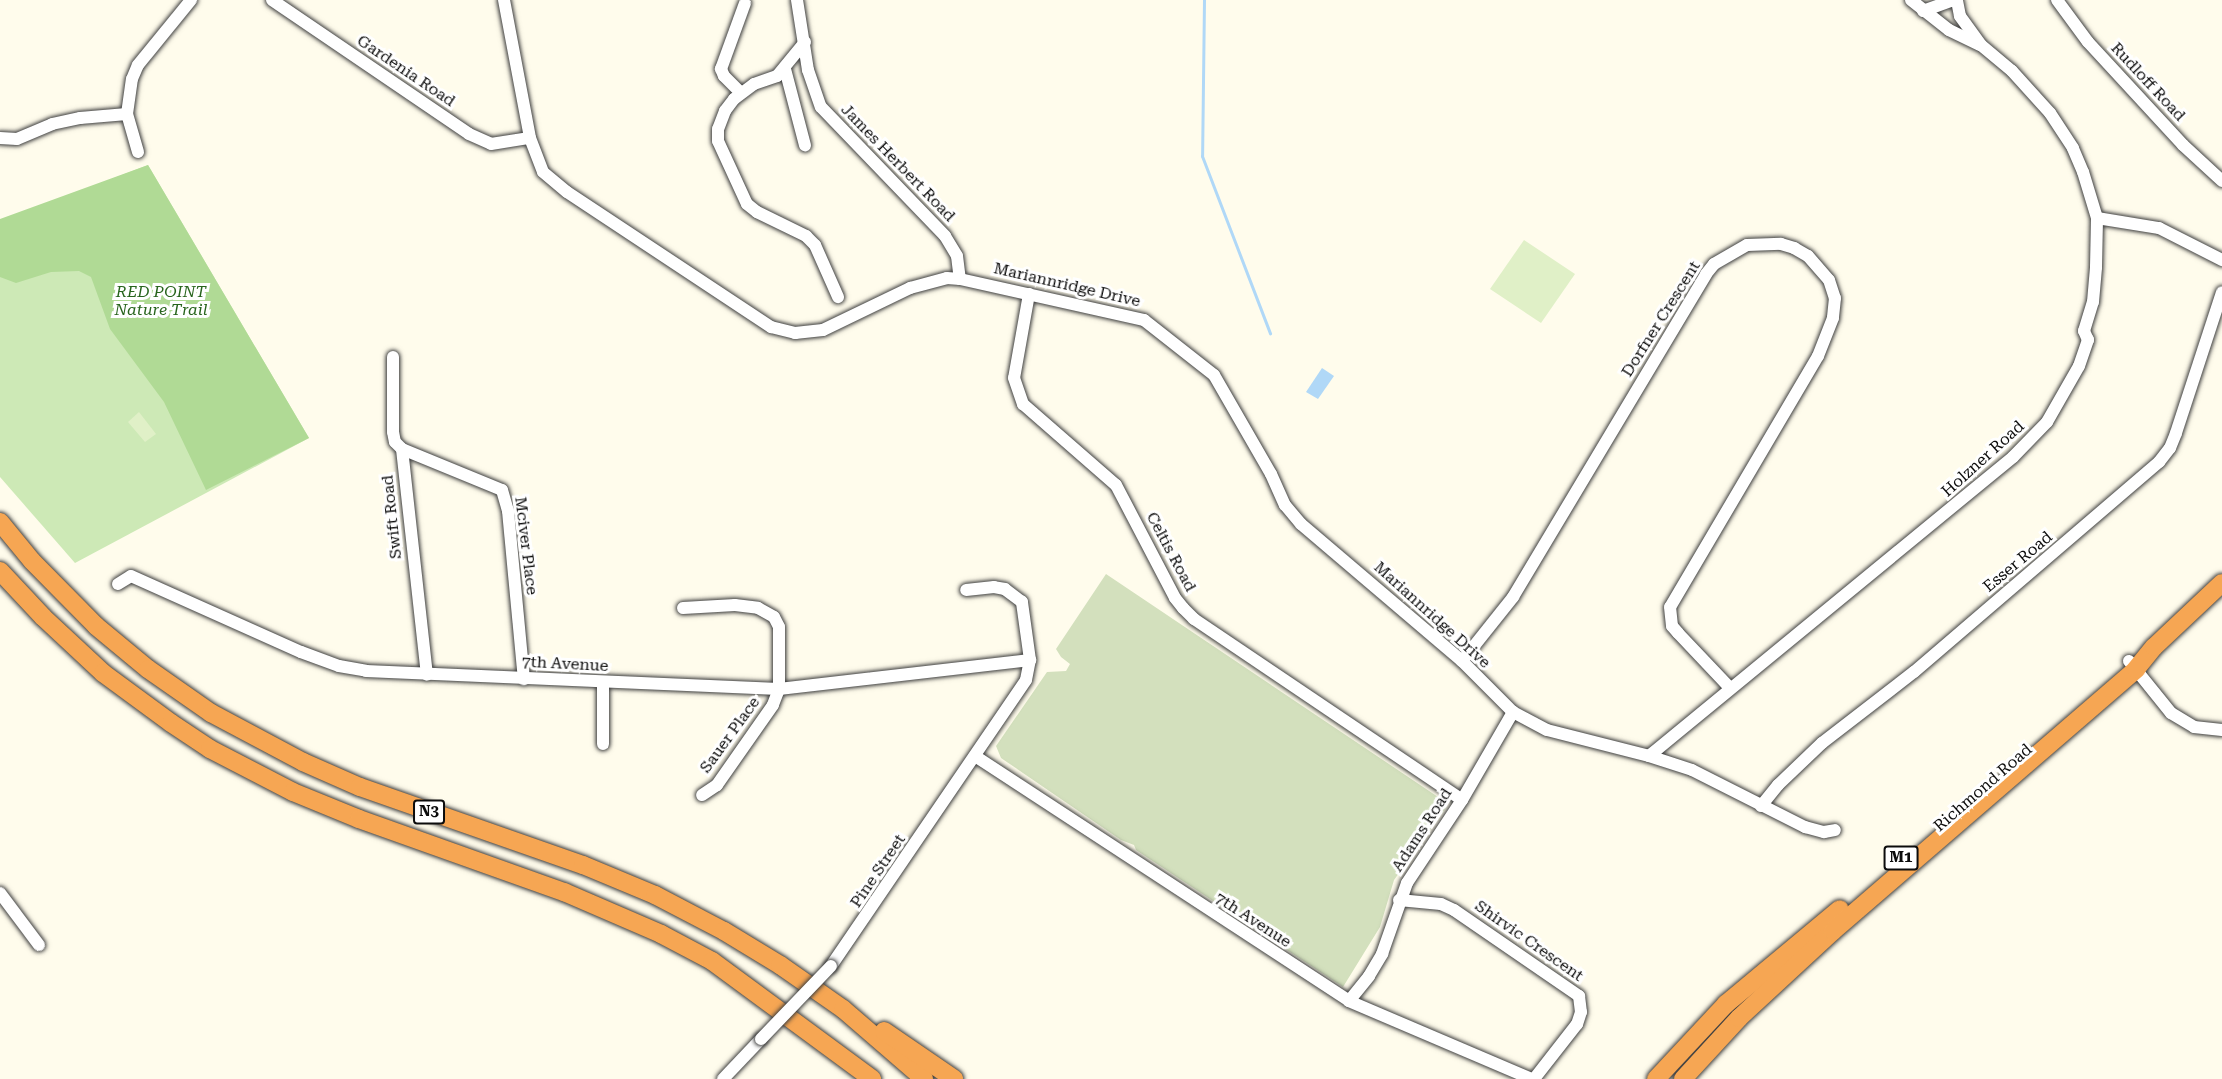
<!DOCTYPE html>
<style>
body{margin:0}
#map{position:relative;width:2222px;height:1079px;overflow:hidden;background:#fffcec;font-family:"Roboto Serif",serif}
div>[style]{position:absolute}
.green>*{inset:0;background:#cde9b6}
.forest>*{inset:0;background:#b0da95}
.cemetery>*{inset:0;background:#d3e0bd}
.pitch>*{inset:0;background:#e0f0c7}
.water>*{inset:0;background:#b0d8f7}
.stream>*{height:3px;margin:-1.5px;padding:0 1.5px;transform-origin:1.5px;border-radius:1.5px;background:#b0d8f7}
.roads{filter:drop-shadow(0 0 2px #3f3f3f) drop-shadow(0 0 2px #3f3f3f)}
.minor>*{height:12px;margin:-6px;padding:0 6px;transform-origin:6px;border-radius:6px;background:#fff}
.highway>*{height:18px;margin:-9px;padding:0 9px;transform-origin:9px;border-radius:9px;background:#f6a653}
.bridges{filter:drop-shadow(0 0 2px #3f3f3f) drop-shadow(0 0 2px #3f3f3f)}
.minor-bridge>*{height:12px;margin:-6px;padding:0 6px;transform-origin:6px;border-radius:6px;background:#fff}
span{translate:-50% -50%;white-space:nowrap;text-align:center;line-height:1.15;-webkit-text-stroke:6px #fff;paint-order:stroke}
.shield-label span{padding:2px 4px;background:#fff;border:2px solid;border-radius:4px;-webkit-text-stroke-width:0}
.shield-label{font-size:15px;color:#0c0c0c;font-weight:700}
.street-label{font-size:16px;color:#0c0c0c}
.park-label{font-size:16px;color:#27641c;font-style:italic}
</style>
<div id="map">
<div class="green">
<div style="clip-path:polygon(148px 165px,309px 438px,75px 563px,0 477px,0 222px)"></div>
</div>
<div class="forest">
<div style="clip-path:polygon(148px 165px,309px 438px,206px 490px,164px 402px,110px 329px,91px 277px,79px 271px,51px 272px,16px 283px,0 277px,0 219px)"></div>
</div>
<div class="cemetery">
<div style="clip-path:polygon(1106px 574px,1438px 797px,1446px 808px,1394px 880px,1380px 927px,1343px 987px,1136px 850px,1134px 845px,1121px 840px,1001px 758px,996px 746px,1047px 672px,1066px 671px,1070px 664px,1061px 657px,1056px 649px)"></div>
</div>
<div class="pitch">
<div style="clip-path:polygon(1524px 240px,1575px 274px,1541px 323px,1490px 289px)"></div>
<div style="clip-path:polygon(139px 412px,156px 434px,145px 442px,128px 422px)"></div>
</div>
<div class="water">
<div style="clip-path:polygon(1322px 368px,1334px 376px,1318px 399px,1306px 392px)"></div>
</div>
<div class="stream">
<div style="left:1204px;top:0;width:156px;rotate:90.7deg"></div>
<div style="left:1202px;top:156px;width:190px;rotate:69deg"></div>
</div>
<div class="roads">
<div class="minor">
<div style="left:272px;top:0;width:238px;rotate:34.2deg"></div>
<div style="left:469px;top:134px;width:24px;rotate:24deg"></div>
<div style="left:491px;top:144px;width:39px;rotate:-9deg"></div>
<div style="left:504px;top:0;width:140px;rotate:79.3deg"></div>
<div style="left:530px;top:138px;width:36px;rotate:69deg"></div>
<div style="left:543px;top:172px;width:31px;rotate:40deg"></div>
<div style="left:567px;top:192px;width:245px;rotate:33.5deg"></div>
<div style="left:771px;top:327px;width:25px;rotate:14deg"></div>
<div style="left:795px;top:333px;width:28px;rotate:-6deg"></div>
<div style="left:823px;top:330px;width:97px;rotate:-25.8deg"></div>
<div style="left:910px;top:288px;width:38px;rotate:-15deg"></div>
<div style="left:947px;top:278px;width:13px;rotate:4deg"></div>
<div style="left:960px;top:279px;width:189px;rotate:12.6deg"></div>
<div style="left:1144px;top:320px;width:89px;rotate:38.2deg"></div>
<div style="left:1214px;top:375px;width:114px;rotate:60.1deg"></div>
<div style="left:1271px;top:474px;width:34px;rotate:66deg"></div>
<div style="left:1285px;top:505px;width:25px;rotate:50deg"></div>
<div style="left:1301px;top:524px;width:211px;rotate:40.4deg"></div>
<div style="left:1462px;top:661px;width:72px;rotate:45deg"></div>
<div style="left:1513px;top:712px;width:38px;rotate:28deg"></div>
<div style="left:1547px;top:730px;width:105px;rotate:14.3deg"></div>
<div style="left:1649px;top:756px;width:45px;rotate:18deg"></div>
<div style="left:1692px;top:770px;width:127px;rotate:26.8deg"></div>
<div style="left:1805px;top:827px;width:20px;rotate:15deg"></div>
<div style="left:1824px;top:832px;width:11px;rotate:-10deg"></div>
<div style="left:797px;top:0;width:71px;rotate:81.1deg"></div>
<div style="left:808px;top:70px;width:39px;rotate:71deg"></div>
<div style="left:821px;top:107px;width:179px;rotate:46.1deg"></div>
<div style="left:945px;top:236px;width:23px;rotate:59deg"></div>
<div style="left:957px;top:256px;width:23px;rotate:83deg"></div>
<div style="left:1911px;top:0;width:48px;rotate:38.3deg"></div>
<div style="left:1949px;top:30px;width:34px;rotate:26deg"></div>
<div style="left:2057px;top:0;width:52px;rotate:53.6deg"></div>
<div style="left:2088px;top:42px;width:140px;rotate:47.3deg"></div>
<div style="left:2183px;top:145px;width:53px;rotate:42.7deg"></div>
<div style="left:1923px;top:11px;width:32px;rotate:-20deg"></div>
<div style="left:805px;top:42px;width:44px;rotate:129.5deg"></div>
<div style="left:777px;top:76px;width:24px;rotate:161deg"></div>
<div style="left:754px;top:84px;width:25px;rotate:143deg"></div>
<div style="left:734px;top:99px;width:15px;rotate:127deg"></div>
<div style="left:725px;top:111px;width:19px;rotate:111deg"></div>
<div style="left:718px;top:129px;width:12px;rotate:90deg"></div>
<div style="left:718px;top:141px;width:69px;rotate:65.3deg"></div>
<div style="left:747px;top:204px;width:13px;rotate:39deg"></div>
<div style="left:757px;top:212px;width:55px;rotate:26.1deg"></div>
<div style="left:806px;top:236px;width:13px;rotate:45deg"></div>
<div style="left:815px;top:245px;width:57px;rotate:66.1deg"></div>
<div style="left:785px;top:69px;width:79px;rotate:75.3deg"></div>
<div style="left:740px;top:92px;width:23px;rotate:-135deg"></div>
<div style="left:724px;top:76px;width:8px;rotate:-113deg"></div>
<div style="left:721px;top:69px;width:70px;rotate:-70deg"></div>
<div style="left:0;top:138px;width:17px;rotate:3deg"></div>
<div style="left:17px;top:139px;width:38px;rotate:-23deg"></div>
<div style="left:52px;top:124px;width:29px;rotate:-12deg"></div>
<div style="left:80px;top:118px;width:47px;rotate:-4.9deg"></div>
<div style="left:138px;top:152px;width:40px;rotate:-106deg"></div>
<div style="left:127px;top:114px;width:35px;rotate:-82deg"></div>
<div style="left:132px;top:79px;width:15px;rotate:-67deg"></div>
<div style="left:138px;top:65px;width:84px;rotate:-50.8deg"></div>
<div style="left:2097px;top:218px;width:63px;rotate:9.2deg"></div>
<div style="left:2159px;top:228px;width:71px;rotate:26.9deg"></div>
<div style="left:1029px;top:294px;width:85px;rotate:100.1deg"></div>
<div style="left:1014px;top:378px;width:28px;rotate:71deg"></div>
<div style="left:1023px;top:404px;width:123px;rotate:41.1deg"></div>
<div style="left:1116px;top:485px;width:127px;rotate:62.4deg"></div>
<div style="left:1175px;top:598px;width:13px;rotate:51deg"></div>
<div style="left:1183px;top:608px;width:16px;rotate:45deg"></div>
<div style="left:1194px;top:619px;width:323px;rotate:34deg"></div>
<div style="left:393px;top:357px;width:75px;rotate:90deg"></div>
<div style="left:393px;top:432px;width:10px;rotate:79deg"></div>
<div style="left:395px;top:442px;width:10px;rotate:45deg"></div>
<div style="left:402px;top:449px;width:227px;rotate:83.7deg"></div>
<div style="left:402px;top:449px;width:108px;rotate:22.3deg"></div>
<div style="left:502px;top:490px;width:22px;rotate:74deg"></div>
<div style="left:508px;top:511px;width:169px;rotate:84.6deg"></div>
<div style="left:118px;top:584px;width:15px;rotate:-32deg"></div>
<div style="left:131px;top:576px;width:186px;rotate:24.1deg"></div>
<div style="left:301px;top:652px;width:40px;rotate:20.2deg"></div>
<div style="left:339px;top:666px;width:27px;rotate:10deg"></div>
<div style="left:366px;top:671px;width:413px;rotate:2.5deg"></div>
<div style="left:779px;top:689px;width:253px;rotate:-6.6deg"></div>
<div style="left:683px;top:608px;width:52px;rotate:-3.3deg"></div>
<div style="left:735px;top:605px;width:23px;rotate:7deg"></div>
<div style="left:758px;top:608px;width:18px;rotate:29deg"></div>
<div style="left:774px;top:617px;width:11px;rotate:63deg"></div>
<div style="left:779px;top:627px;width:62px;rotate:90deg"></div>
<div style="left:779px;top:689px;width:17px;rotate:111deg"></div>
<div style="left:773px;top:705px;width:98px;rotate:125deg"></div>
<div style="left:717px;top:785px;width:18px;rotate:146deg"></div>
<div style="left:1462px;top:661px;width:82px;rotate:-51.4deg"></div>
<div style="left:1513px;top:597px;width:376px;rotate:-59.1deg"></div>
<div style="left:1706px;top:274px;width:13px;rotate:-51deg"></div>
<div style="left:1714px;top:264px;width:38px;rotate:-30deg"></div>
<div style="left:1747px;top:245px;width:34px;rotate:-2deg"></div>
<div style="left:1781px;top:244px;width:14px;rotate:17deg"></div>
<div style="left:1794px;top:248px;width:16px;rotate:30deg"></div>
<div style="left:1808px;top:256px;width:32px;rotate:49deg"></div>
<div style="left:1829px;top:280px;width:19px;rotate:72deg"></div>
<div style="left:1835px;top:298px;width:20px;rotate:96deg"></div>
<div style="left:1833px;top:318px;width:41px;rotate:111.5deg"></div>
<div style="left:1818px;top:356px;width:291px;rotate:120.5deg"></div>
<div style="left:1670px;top:607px;width:19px;rotate:84deg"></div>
<div style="left:1672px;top:626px;width:9px;rotate:49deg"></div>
<div style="left:1678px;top:633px;width:76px;rotate:46.6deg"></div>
<div style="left:2129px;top:661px;width:67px;rotate:51.1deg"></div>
<div style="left:2171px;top:713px;width:27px;rotate:31deg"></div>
<div style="left:2194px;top:727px;width:28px;rotate:6deg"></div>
<div style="left:603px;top:744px;width:62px;rotate:-90deg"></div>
<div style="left:975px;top:756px;width:447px;rotate:33.2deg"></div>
<div style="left:1349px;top:1001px;width:199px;rotate:23.1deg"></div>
<div style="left:1649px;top:756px;width:471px;rotate:-39.4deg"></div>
<div style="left:2013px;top:457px;width:49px;rotate:-45.8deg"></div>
<div style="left:2047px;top:422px;width:64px;rotate:-60.3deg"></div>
<div style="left:2079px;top:366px;width:28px;rotate:-71deg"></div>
<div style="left:2088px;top:340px;width:10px;rotate:-114deg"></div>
<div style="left:2084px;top:331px;width:30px;rotate:-73deg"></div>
<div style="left:2093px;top:302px;width:35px;rotate:-85deg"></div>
<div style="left:2096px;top:267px;width:49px;rotate:-88.8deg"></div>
<div style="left:2097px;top:218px;width:48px;rotate:-106.9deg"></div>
<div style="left:2083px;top:172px;width:26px;rotate:-113deg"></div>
<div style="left:2073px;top:148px;width:42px;rotate:-123.3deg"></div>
<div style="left:2050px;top:113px;width:57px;rotate:-132.1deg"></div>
<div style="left:2012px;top:71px;width:40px;rotate:-140deg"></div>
<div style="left:1981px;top:45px;width:36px;rotate:-126deg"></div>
<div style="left:1960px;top:16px;width:16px;rotate:-101deg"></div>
<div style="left:1761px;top:806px;width:27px;rotate:-51deg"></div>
<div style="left:1778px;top:785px;width:61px;rotate:-43.7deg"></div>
<div style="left:1822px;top:743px;width:116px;rotate:-37.7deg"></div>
<div style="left:1914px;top:672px;width:323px;rotate:-40.6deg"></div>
<div style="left:2159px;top:462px;width:18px;rotate:-52deg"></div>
<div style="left:2170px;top:448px;width:16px;rotate:-68deg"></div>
<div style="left:2176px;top:433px;width:148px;rotate:-71.9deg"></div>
<div style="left:0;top:893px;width:65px;rotate:53.1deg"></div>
<div style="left:1399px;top:900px;width:42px;rotate:5.4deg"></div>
<div style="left:1441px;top:904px;width:14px;rotate:25deg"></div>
<div style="left:1454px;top:910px;width:152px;rotate:34.5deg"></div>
<div style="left:1579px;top:996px;width:16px;rotate:83deg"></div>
<div style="left:1581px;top:1012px;width:13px;rotate:108deg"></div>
<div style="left:1577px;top:1024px;width:70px;rotate:128deg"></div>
<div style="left:831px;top:966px;width:346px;rotate:-55.7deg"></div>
<div style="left:1026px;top:680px;width:20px;rotate:-79deg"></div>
<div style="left:1030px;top:660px;width:59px;rotate:-97.9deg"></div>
<div style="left:1022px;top:602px;width:21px;rotate:-143deg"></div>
<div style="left:1005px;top:589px;width:11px;rotate:-170deg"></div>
<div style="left:994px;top:587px;width:28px;rotate:174deg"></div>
<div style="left:1349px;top:1001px;width:32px;rotate:-51deg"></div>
<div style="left:1369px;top:976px;width:26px;rotate:-59deg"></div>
<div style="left:1382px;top:954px;width:75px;rotate:-70.6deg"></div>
<div style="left:1407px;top:883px;width:100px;rotate:-56.5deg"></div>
<div style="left:1462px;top:800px;width:102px;rotate:-59.9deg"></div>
<div style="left:723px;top:1079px;width:55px;rotate:-46.5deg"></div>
</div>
<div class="highway">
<div style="left:0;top:522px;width:50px;rotate:50.6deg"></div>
<div style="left:32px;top:561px;width:91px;rotate:45.4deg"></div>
<div style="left:96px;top:626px;width:67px;rotate:39.6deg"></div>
<div style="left:148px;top:669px;width:77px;rotate:34.9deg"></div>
<div style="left:211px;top:713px;width:104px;rotate:28deg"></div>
<div style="left:303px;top:762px;width:62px;rotate:23.7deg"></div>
<div style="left:360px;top:787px;width:236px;rotate:19.3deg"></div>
<div style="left:583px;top:865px;width:78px;rotate:22.6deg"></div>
<div style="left:655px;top:895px;width:78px;rotate:27.6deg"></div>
<div style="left:724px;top:931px;width:66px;rotate:31.3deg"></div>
<div style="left:780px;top:965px;width:77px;rotate:34.9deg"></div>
<div style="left:843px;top:1009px;width:107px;rotate:40.8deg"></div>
<div style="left:0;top:571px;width:63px;rotate:46.9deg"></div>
<div style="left:43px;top:617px;width:82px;rotate:43deg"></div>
<div style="left:103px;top:673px;width:84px;rotate:36.3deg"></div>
<div style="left:171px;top:723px;width:47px;rotate:33.7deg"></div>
<div style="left:210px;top:749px;width:93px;rotate:27.4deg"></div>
<div style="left:293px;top:792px;width:71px;rotate:22.2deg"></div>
<div style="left:359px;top:819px;width:218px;rotate:19.6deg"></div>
<div style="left:564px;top:892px;width:106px;rotate:23.4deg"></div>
<div style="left:661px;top:934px;width:58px;rotate:27.9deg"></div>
<div style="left:712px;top:961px;width:199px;rotate:36.4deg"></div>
<div style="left:884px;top:1031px;width:85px;rotate:34.4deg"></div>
<div style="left:1656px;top:1079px;width:103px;rotate:-47deg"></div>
<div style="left:1726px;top:1004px;width:148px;rotate:-39.8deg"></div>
<div style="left:1683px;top:1079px;width:83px;rotate:-47.4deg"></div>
<div style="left:1739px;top:1018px;width:128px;rotate:-42.8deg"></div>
<div style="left:1833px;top:931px;width:401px;rotate:-40.8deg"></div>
<div style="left:2136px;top:669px;width:28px;rotate:-51deg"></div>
<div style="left:2154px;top:647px;width:93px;rotate:-43.3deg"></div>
</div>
</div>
<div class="bridges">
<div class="minor-bridge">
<div style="left:761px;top:1039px;width:101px;rotate:-46.2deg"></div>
</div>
</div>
<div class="shield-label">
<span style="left:429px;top:812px">N3</span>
<span style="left:1901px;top:858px">M1</span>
</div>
<div class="street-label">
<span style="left:406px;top:71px;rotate:34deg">Gardenia Road</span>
<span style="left:2148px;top:82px;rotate:47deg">Rudloff Road</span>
<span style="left:898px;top:163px;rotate:46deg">James Herbert Road</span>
<span style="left:1067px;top:285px;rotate:13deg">Mariannridge Drive</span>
<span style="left:1661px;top:319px;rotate:-58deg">Dorfner Crescent</span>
<span style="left:1983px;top:459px;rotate:-42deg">Holzner Road</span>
<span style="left:392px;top:517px;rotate:-96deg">Swift Road</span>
<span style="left:526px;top:546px;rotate:83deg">Mciver Place</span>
<span style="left:1171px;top:552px;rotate:62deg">Celtis Road</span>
<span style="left:2018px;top:562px;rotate:-40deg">Esser Road</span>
<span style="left:1432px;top:615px;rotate:42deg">Mariannridge Drive</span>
<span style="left:565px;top:664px;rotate:3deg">7th Avenue</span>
<span style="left:730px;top:735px;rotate:-54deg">Sauer Place</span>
<span style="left:1983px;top:788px;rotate:-41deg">Richmond Road</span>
<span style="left:1422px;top:830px;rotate:-57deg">Adams Road</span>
<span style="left:878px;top:871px;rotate:-56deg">Pine Street</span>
<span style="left:1253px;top:920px;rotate:33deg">7th Avenue</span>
<span style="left:1529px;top:941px;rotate:35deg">Shirvic Crescent</span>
</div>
<div class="park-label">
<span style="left:161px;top:301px">RED POINT<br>Nature Trail</span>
</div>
</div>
